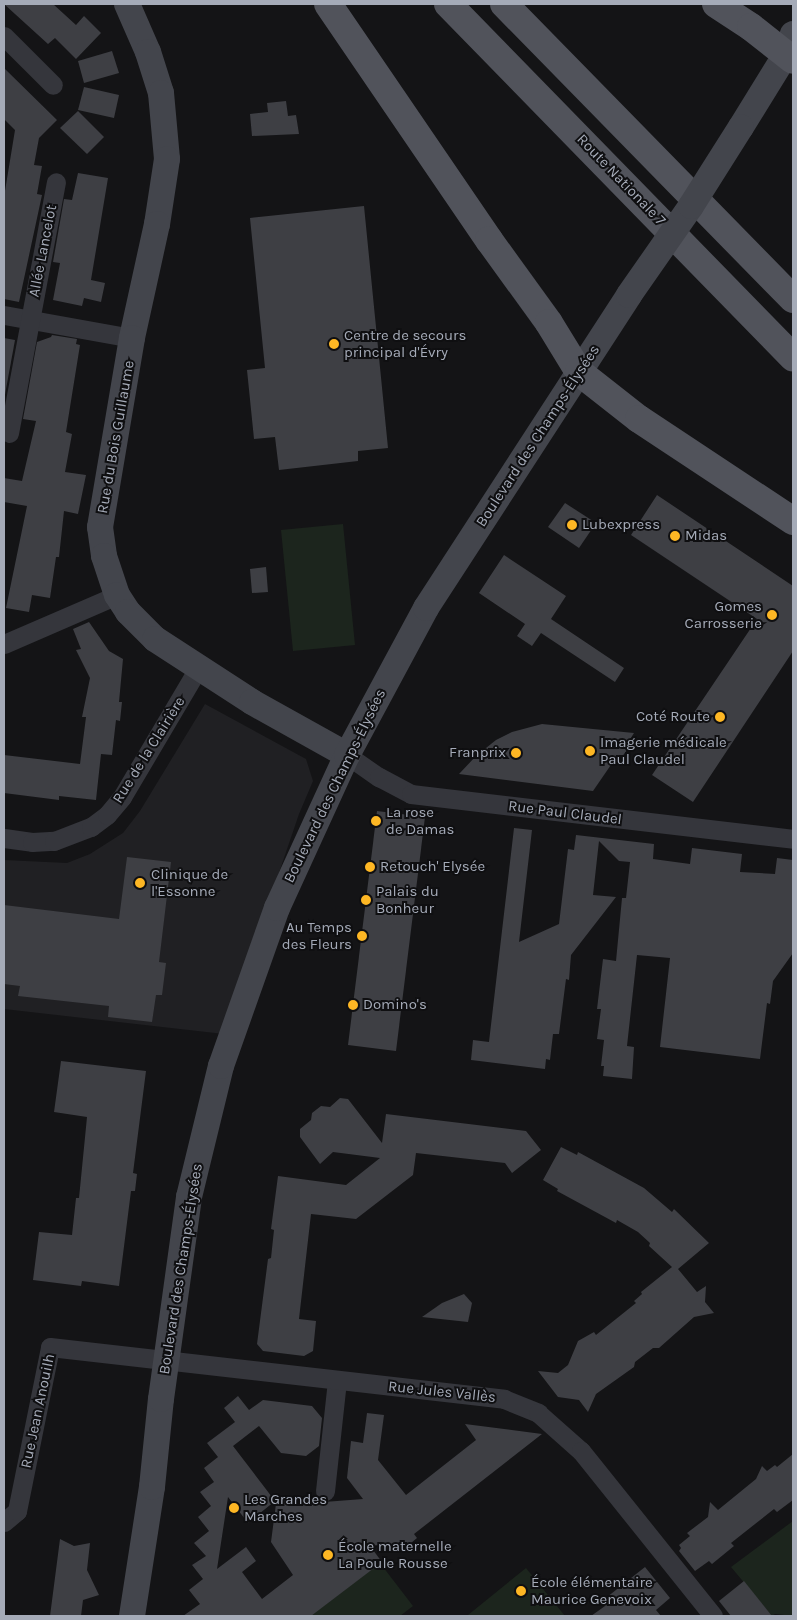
<!DOCTYPE html>
<meta charset="utf-8">
<style>
body{margin:0}
#map{position:relative;width:797px;height:1620px;overflow:hidden;background:#141416;font-family:Karla,sans-serif}
div>[style]{position:absolute}
.built>*{inset:0;background:#202023}
.green>*{inset:0;background:#1c251d}
.building>*{inset:0;background:#3e3f44}
.street>*{height:19px;margin:-9.5px;padding:0 9.5px;transform-origin:9.5px;border-radius:9.5px;background:#35363c}
.secondary>*{height:26px;margin:-13px;padding:0 13px;transform-origin:13px;border-radius:13px;background:#43454c}
.primary>*{height:28px;margin:-14px;padding:0 14px;transform-origin:14px;border-radius:14px;background:#51535b}
.secondary-bridge>*{height:26px;margin:-13px;padding:0 13px;transform-origin:13px;border-radius:13px;background:#43454c}
.dots>*{width:14px;height:14px;translate:-50% -50%;box-sizing:border-box;border:2px solid #0f0f11;border-radius:50%}
span{translate:-50% -50%;white-space:nowrap;text-align:center;line-height:1.15;-webkit-text-stroke:4px #0f0f11;paint-order:stroke}
.street-label{font-size:15px;color:#a5abb8}
.poi-label{font-size:15px;color:#a5abb8}
.left{translate:0 -50%;text-align:left}
.right{translate:-100% -50%;text-align:right}
.frame{position:absolute;inset:0;border:5px solid #a5abb8;pointer-events:none}
</style>
<div id="map">
<div class="built">
<div style="clip-path:polygon(205px 704px,306px 759px,313px 781px,299px 814px,224px 1034px,4px 1009px,4px 860px,67px 863px,90px 854px,123px 833px,140px 811px)"></div>
</div>
<div class="green">
<div style="clip-path:polygon(343px 524px,355px 645px,293px 651px,281px 530px)"></div>
<div style="clip-path:polygon(793px 1521px,793px 1616px,775px 1614px,772px 1616px,731px 1567px)"></div>
<div style="clip-path:polygon(380px 1563px,413px 1606px,400px 1616px,301px 1616px,317px 1604px,321px 1608px)"></div>
<div style="clip-path:polygon(526px 1568px,565px 1616px,469px 1616px,468px 1615px)"></div>
</div>
<div class="building">
<div style="clip-path:polygon(4px 4px,53px 4px,76px 25px,84px 16px,101px 33px,76px 59px,55px 38px,48px 44px)"></div>
<div style="clip-path:polygon(112px 51px,119px 73px,84px 83px,78px 61px)"></div>
<div style="clip-path:polygon(4px 68px,57px 120px,39px 138px,34px 165px,42px 166px,37px 194px,42px 195px,19px 302px,4px 299px,4px 197px,15px 130px,4px 119px)"></div>
<div style="clip-path:polygon(84px 87px,119px 95px,114px 118px,78px 110px)"></div>
<div style="clip-path:polygon(286px 101px,288px 116px,296px 115px,299px 134px,252px 136px,250px 114px,268px 112px,267px 103px)"></div>
<div style="clip-path:polygon(78px 111px,104px 137px,87px 154px,60px 128px)"></div>
<div style="clip-path:polygon(78px 173px,108px 178px,91px 280px,105px 283px,101px 302px,84px 298px,82px 306px,53px 300px,60px 263px,53px 262px,64px 199px,72px 200px)"></div>
<div style="clip-path:polygon(364px 206px,388px 448px,358px 451px,358px 461px,279px 470px,275px 437px,254px 439px,247px 370px,265px 368px,250px 218px)"></div>
<div style="clip-path:polygon(52px 335px,77px 339px,76px 344px,80px 345px,66px 432px,72px 434px,65px 472px,86px 475px,78px 514px,64px 511px,59px 557px,56px 557px,50px 598px,32px 595px,29px 612px,6px 608px,27px 506px,4px 502px,4px 478px,22px 481px,36px 421px,23px 419px,37px 342px,51px 337px)"></div>
<div style="clip-path:polygon(4px 338px,15px 340px,4px 400px)"></div>
<div style="clip-path:polygon(657px 495px,793px 586px,793px 651px,693px 802px,652px 775px,757px 619px,631px 535px)"></div>
<div style="clip-path:polygon(565px 503px,596px 523px,579px 548px,548px 527px)"></div>
<div style="clip-path:polygon(504px 555px,566px 596px,551px 619px,624px 668px,615px 682px,541px 633px,532px 646px,517px 636px,525px 624px,479px 593px)"></div>
<div style="clip-path:polygon(266px 567px,268px 592px,252px 593px,250px 569px)"></div>
<div style="clip-path:polygon(89px 622px,109px 651px,123px 659px,119px 702px,122px 702px,120px 721px,116px 720px,112px 755px,101px 754px,96px 800px,59px 796px,59px 800px,4px 793px,4px 755px,80px 764px,86px 717px,82px 717px,90px 678px,76px 650px,81px 649px,73px 629px)"></div>
<div style="clip-path:polygon(542px 724px,634px 733px,629px 741px,632px 743px,619px 761px,615px 759px,593px 791px,459px 774px,476px 756px,496px 740px,512px 732px)"></div>
<div style="clip-path:polygon(377px 811px,425px 817px,396px 1051px,348px 1045px)"></div>
<div style="clip-path:polygon(514px 828px,532px 830px,519px 942px,559px 924px,568px 849px,574px 850px,576px 835px,654px 844px,653px 859px,690px 864px,692px 848px,742px 854px,740px 872px,775px 874px,777px 858px,793px 860px,793px 953px,773px 981px,770px 1004px,767px 1003px,760px 1059px,660px 1047px,670px 958px,637px 955px,627px 1046px,634px 1047px,632px 1079px,603px 1076px,604px 1066px,601px 1066px,604px 1040px,597px 1039px,601px 1009px,597px 1009px,603px 959px,616px 961px,622px 898px,626px 898px,630px 862px,619px 861px,599px 841px,593px 895px,616px 897px,571px 955px,569px 980px,566px 979px,559px 1034px,553px 1034px,550px 1060px,546px 1059px,545px 1069px,471px 1060px,473px 1040px,489px 1042px)"></div>
<div style="clip-path:polygon(127px 857px,171px 862px,159px 962px,166px 963px,162px 995px,156px 995px,152px 1022px,108px 1017px,109px 1006px,18px 996px,20px 986px,4px 984px,4px 905px,119px 919px)"></div>
<div style="clip-path:polygon(61px 1061px,146px 1071px,133px 1173px,137px 1174px,135px 1191px,131px 1191px,119px 1286px,82px 1281px,81px 1286px,33px 1280px,39px 1232px,72px 1235px,76px 1198px,79px 1198px,87px 1117px,54px 1112px)"></div>
<div style="clip-path:polygon(340px 1098px,348px 1099px,382px 1143px,386px 1114px,526px 1131px,541px 1150px,512px 1173px,505px 1163px,416px 1153px,413px 1175px,356px 1219px,311px 1214px,299px 1319px,316px 1321px,313px 1351px,304px 1356px,263px 1351px,257px 1344px,268px 1259px,271px 1258px,274px 1230px,271px 1229px,278px 1176px,346px 1185px,380px 1158px,333px 1152px,320px 1164px,300px 1137px,300px 1129px,311px 1120px,312px 1113px,321px 1106px,330px 1107px)"></div>
<div style="clip-path:polygon(561px 1147px,577px 1155px,578px 1152px,644px 1188px,672px 1212px,674px 1209px,709px 1243px,678px 1269px,697px 1292px,706px 1286px,705px 1302px,714px 1313px,694px 1317px,659px 1348px,653px 1348px,635px 1362px,634px 1367px,596px 1394px,588px 1412px,579px 1400px,558px 1397px,538px 1371px,558px 1373px,568px 1365px,578px 1341px,594px 1332px,596px 1335px,636px 1303px,634px 1301px,642px 1294px,641px 1292px,672px 1267px,649px 1246px,650px 1243px,638px 1232px,617px 1220px,616px 1223px,557px 1191px,558px 1189px,543px 1180px)"></div>
<div style="clip-path:polygon(464px 1294px,472px 1303px,468px 1322px,422px 1317px,442px 1303px)"></div>
<div style="clip-path:polygon(238px 1396px,249px 1410px,263px 1400px,312px 1406px,322px 1418px,319px 1446px,306px 1456px,281px 1453px,259px 1426px,233px 1446px,275px 1501px,248px 1523px,228px 1497px,217px 1569px,246px 1547px,256px 1561px,242px 1572px,262px 1599px,293px 1575px,271px 1542px,277px 1496px,324px 1502px,363px 1499px,347px 1478px,351px 1441px,363px 1443px,367px 1413px,384px 1415px,378px 1460px,406px 1495px,476px 1440px,465px 1424px,542px 1434px,414px 1534px,417px 1538px,411px 1543px,404px 1546px,370px 1546px,382px 1562px,311px 1616px,183px 1616px,200px 1604px,189px 1590px,203px 1579px,192px 1565px,206px 1556px,194px 1543px,209px 1531px,198px 1517px,211px 1506px,200px 1492px,214px 1482px,204px 1468px,218px 1457px,207px 1443px,235px 1422px,224px 1408px)"></div>
<div style="clip-path:polygon(793px 1454px,793px 1500px,777px 1512px,774px 1509px,731px 1543px,734px 1546px,712px 1564px,709px 1561px,695px 1571px,679px 1551px,681px 1548px,679px 1545px,690px 1536px,687px 1533px,708px 1517px,710px 1502px,718px 1510px,756px 1479px,762px 1466px,767px 1471px,775px 1465px,777px 1467px)"></div>
<div style="clip-path:polygon(60px 1539px,74px 1546px,90px 1543px,87px 1570px,99px 1595px,83px 1600px,81px 1616px,50px 1616px)"></div>
<div style="clip-path:polygon(645px 1567px,670px 1598px,656px 1610px,661px 1616px,591px 1616px,605px 1606px,602px 1601px)"></div>
<div style="clip-path:polygon(744px 1581px,772px 1616px,731px 1616px,719px 1601px)"></div>
</div>
<div class="street">
<div style="left:4px;top:36px;width:69px;rotate:45deg"></div>
<div style="left:4px;top:315px;width:130px;rotate:10.2deg"></div>
<div style="left:9px;top:433px;width:255px;rotate:-79.4deg"></div>
<div style="left:4px;top:644px;width:123px;rotate:-23.4deg"></div>
<div style="left:347px;top:755px;width:39px;rotate:35deg"></div>
<div style="left:379px;top:777px;width:36px;rotate:28deg"></div>
<div style="left:411px;top:794px;width:385px;rotate:6.7deg"></div>
<div style="left:4px;top:838px;width:28px;rotate:8deg"></div>
<div style="left:32px;top:842px;width:22px;rotate:-3deg"></div>
<div style="left:54px;top:841px;width:40px;rotate:-21deg"></div>
<div style="left:91px;top:827px;width:20px;rotate:-37deg"></div>
<div style="left:107px;top:815px;width:23px;rotate:-50deg"></div>
<div style="left:122px;top:797px;width:151px;rotate:-59.4deg"></div>
<div style="left:325px;top:1491px;width:111px;rotate:-83.8deg"></div>
<div style="left:4px;top:1522px;width:17px;rotate:-40deg"></div>
<div style="left:17px;top:1511px;width:167px;rotate:-78.6deg"></div>
<div style="left:50px;top:1347px;width:457px;rotate:6.5deg"></div>
<div style="left:504px;top:1399px;width:37px;rotate:22deg"></div>
<div style="left:538px;top:1413px;width:57px;rotate:41.5deg"></div>
<div style="left:581px;top:1451px;width:211px;rotate:51.3deg"></div>
</div>
<div class="secondary">
<div style="left:127px;top:4px;width:52px;rotate:66.4deg"></div>
<div style="left:148px;top:52px;width:43px;rotate:72.4deg"></div>
<div style="left:161px;top:93px;width:66px;rotate:84.8deg"></div>
<div style="left:167px;top:159px;width:66px;rotate:98.7deg"></div>
<div style="left:157px;top:224px;width:117px;rotate:102.4deg"></div>
<div style="left:132px;top:338px;width:192px;rotate:99.6deg"></div>
<div style="left:100px;top:527px;width:29px;rotate:82deg"></div>
<div style="left:104px;top:556px;width:41px;rotate:71.6deg"></div>
<div style="left:117px;top:595px;width:20px;rotate:57deg"></div>
<div style="left:128px;top:612px;width:38px;rotate:45deg"></div>
<div style="left:155px;top:639px;width:116px;rotate:33deg"></div>
<div style="left:252px;top:702px;width:109px;rotate:29.2deg"></div>
<div style="left:741px;top:127px;width:86px;rotate:-58.3deg"></div>
<div style="left:786px;top:54px;width:21px;rotate:-71deg"></div>
<div style="left:132px;top:1616px;width:131px;rotate:-81.2deg"></div>
<div style="left:152px;top:1487px;width:88px;rotate:-84.2deg"></div>
<div style="left:161px;top:1399px;width:204px;rotate:-82.1deg"></div>
<div style="left:189px;top:1197px;width:135px;rotate:-76.3deg"></div>
<div style="left:221px;top:1066px;width:168px;rotate:-70.5deg"></div>
<div style="left:277px;top:908px;width:168px;rotate:-65.4deg"></div>
<div style="left:347px;top:755px;width:167px;rotate:-61.7deg"></div>
<div style="left:426px;top:608px;width:373px;rotate:-57deg"></div>
</div>
<div class="primary">
<div style="left:328px;top:4px;width:286px;rotate:55.7deg"></div>
<div style="left:489px;top:240px;width:102px;rotate:54.1deg"></div>
<div style="left:549px;top:323px;width:57px;rotate:58.5deg"></div>
<div style="left:579px;top:372px;width:76px;rotate:38.1deg"></div>
<div style="left:639px;top:419px;width:185px;rotate:33.5deg"></div>
<div style="left:448px;top:4px;width:494px;rotate:45.7deg"></div>
<div style="left:504px;top:4px;width:413px;rotate:45.6deg"></div>
<div style="left:716px;top:4px;width:42px;rotate:33.3deg"></div>
<div style="left:751px;top:27px;width:53px;rotate:38.2deg"></div>
</div>
<div class="secondary-bridge">
<div style="left:629px;top:295px;width:108px;rotate:-55.1deg"></div>
<div style="left:691px;top:206px;width:93px;rotate:-57.7deg"></div>
</div>
<div class="dots">
<div style="left:334px;top:344px;background:#feb724"></div>
<div style="left:572px;top:525px;background:#feb724"></div>
<div style="left:675px;top:536px;background:#feb724"></div>
<div style="left:772px;top:615px;background:#feb724"></div>
<div style="left:720px;top:717px;background:#feb724"></div>
<div style="left:590px;top:751px;background:#feb724"></div>
<div style="left:516px;top:753px;background:#feb724"></div>
<div style="left:376px;top:821px;background:#feb724"></div>
<div style="left:370px;top:867px;background:#feb724"></div>
<div style="left:140px;top:883px;background:#feb724"></div>
<div style="left:366px;top:900px;background:#feb724"></div>
<div style="left:362px;top:936px;background:#feb724"></div>
<div style="left:353px;top:1005px;background:#feb724"></div>
<div style="left:234px;top:1508px;background:#feb724"></div>
<div style="left:328px;top:1555px;background:#feb724"></div>
<div style="left:521px;top:1591px;background:#feb724"></div>
</div>
<div class="street-label">
<span style="left:621px;top:180px;rotate:46deg">Route Nationale 7</span>
<span style="left:43px;top:251px;rotate:-79deg">Allée Lancelot</span>
<span style="left:538px;top:436px;rotate:-57deg">Boulevard des Champs-Élysées</span>
<span style="left:116px;top:437px;rotate:-80deg">Rue du Bois Guillaume</span>
<span style="left:149px;top:750px;rotate:-58deg">Rue de la Clairière</span>
<span style="left:335px;top:786px;rotate:-64deg">Boulevard des Champs-Élysées</span>
<span style="left:565px;top:813px;rotate:7deg">Rue Paul Claudel</span>
<span style="left:181px;top:1269px;rotate:-81deg">Boulevard des Champs-Élysées</span>
<span style="left:442px;top:1392px;rotate:6deg">Rue Jules Vallès</span>
<span style="left:38px;top:1411px;rotate:-78deg">Rue Jean Anouilh</span>
</div>
<div class="poi-label">
<span class="left" style="left:344px;top:344px">Centre de secours<br>principal d'Évry</span>
<span class="left" style="left:582px;top:525px">Lubexpress</span>
<span class="left" style="left:685px;top:536px">Midas</span>
<span class="right" style="left:762px;top:615px">Gomes<br>Carrosserie</span>
<span class="right" style="left:710px;top:717px">Coté Route</span>
<span class="left" style="left:600px;top:751px">Imagerie médicale<br>Paul Claudel</span>
<span class="right" style="left:506px;top:753px">Franprix</span>
<span class="left" style="left:386px;top:821px">La rose<br>de Damas</span>
<span class="left" style="left:380px;top:867px">Retouch' Elysée</span>
<span class="left" style="left:151px;top:883px">Clinique de<br>l'Essonne</span>
<span class="left" style="left:376px;top:900px">Palais du<br>Bonheur</span>
<span class="right" style="left:352px;top:936px">Au Temps<br>des Fleurs</span>
<span class="left" style="left:363px;top:1005px">Domino's</span>
<span class="left" style="left:244px;top:1508px">Les Grandes<br>Marches</span>
<span class="left" style="left:338px;top:1555px">École maternelle<br>La Poule Rousse</span>
<span class="left" style="left:531px;top:1591px">École élémentaire<br>Maurice Genevoix</span>
</div>
<div class="frame"></div>
</div>
